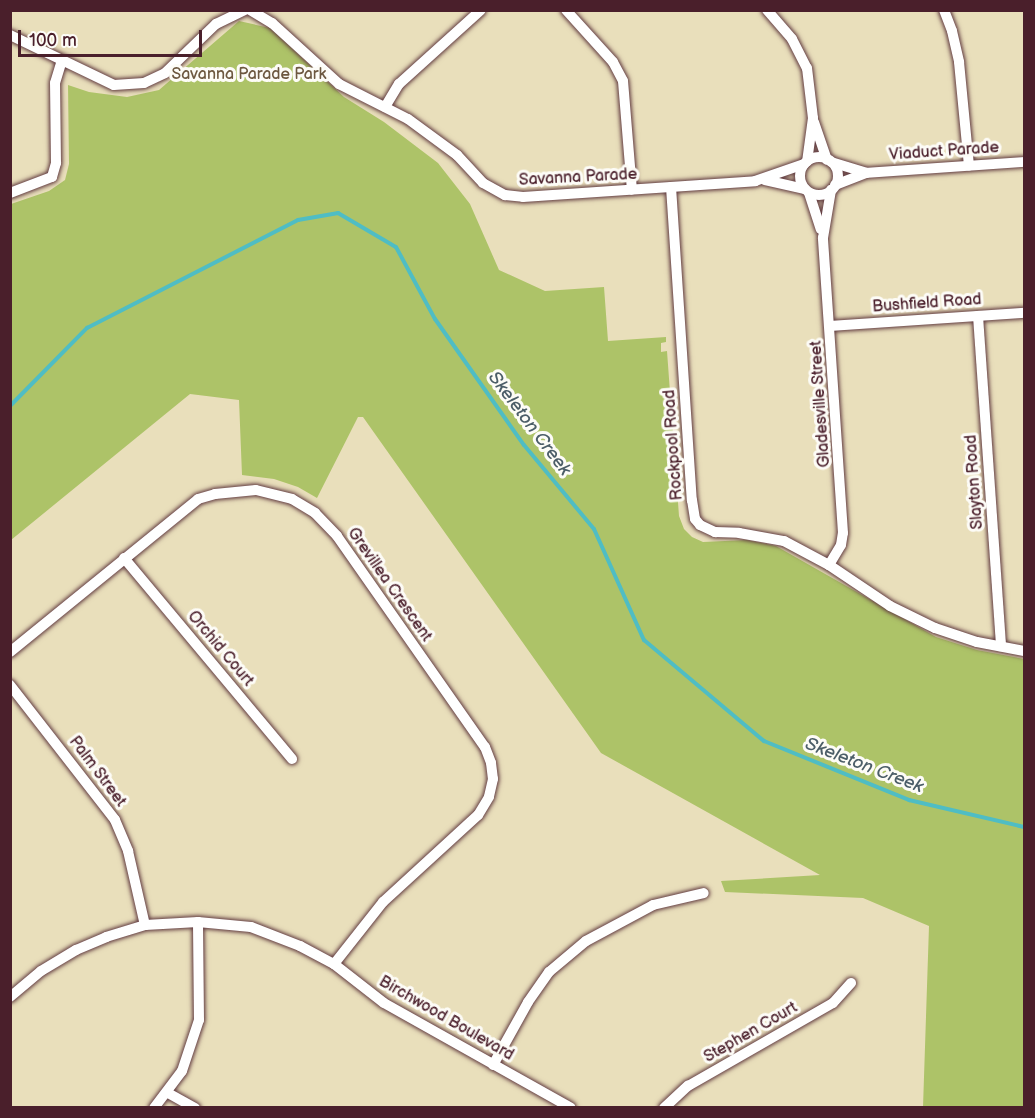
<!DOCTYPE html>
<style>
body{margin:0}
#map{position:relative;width:1035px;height:1118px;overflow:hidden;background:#e9dfbb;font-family:"Balsamiq Sans",sans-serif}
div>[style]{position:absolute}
.green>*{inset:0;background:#adc368}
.stream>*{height:4px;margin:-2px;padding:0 2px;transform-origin:2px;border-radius:2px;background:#4fbdc4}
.roads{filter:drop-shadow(0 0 2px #623c41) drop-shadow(0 0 2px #623c41)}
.minor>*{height:10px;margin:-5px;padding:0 5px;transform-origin:5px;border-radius:5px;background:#fff}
.minor>.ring{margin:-5px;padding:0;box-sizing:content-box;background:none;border:10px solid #fff;border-radius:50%}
span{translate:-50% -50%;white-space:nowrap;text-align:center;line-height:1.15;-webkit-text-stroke:6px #fdfcf7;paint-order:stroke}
.park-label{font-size:16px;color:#6d5840}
.street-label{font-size:16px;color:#4a1f2b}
.water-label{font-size:18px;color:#4c5e68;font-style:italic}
.frame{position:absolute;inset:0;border:12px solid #4a1f2b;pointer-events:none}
.scale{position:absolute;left:18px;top:30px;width:184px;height:27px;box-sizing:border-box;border:3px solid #4a1f2b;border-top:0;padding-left:8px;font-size:18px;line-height:21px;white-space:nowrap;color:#4a1f2b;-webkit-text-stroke:4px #fdfcf7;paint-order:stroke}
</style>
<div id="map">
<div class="green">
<div style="clip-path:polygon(239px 21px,270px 28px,344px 97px,384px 122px,438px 163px,470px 204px,499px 270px,545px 291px,604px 287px,608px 341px,666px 337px,666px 342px,661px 343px,661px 352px,667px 351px,679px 516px,684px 529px,692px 537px,703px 542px,747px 540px,776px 546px,936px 637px,977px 650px,1024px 659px,1024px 1107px,923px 1107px,929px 926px,863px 898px,725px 892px,721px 881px,820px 875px,601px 753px,363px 417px,358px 417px,317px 498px,298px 487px,274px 479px,242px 475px,239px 400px,190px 394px,11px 540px,11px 204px,49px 191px,65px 180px,69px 164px,68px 85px,89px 92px,127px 97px,159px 90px)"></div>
</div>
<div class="stream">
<div style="left:10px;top:406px;width:110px;rotate:-45.4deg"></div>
<div style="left:87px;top:328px;width:237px;rotate:-27.1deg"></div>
<div style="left:298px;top:220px;width:41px;rotate:-9.9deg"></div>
<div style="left:338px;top:213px;width:67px;rotate:30.4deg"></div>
<div style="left:396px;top:247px;width:82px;rotate:61.6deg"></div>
<div style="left:435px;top:319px;width:154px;rotate:54.8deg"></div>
<div style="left:524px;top:445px;width:109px;rotate:50.2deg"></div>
<div style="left:594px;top:529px;width:122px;rotate:65.8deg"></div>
<div style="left:644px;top:640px;width:157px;rotate:40.1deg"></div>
<div style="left:764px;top:741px;width:157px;rotate:22.1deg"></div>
<div style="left:909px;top:800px;width:118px;rotate:13.2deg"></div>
</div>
<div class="roads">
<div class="minor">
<div style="left:250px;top:10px;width:26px;rotate:31deg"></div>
<div style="left:272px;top:23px;width:91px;rotate:42.3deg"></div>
<div style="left:339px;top:84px;width:77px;rotate:26.9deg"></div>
<div style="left:408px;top:119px;width:61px;rotate:36.3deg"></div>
<div style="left:457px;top:155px;width:38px;rotate:47deg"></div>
<div style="left:483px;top:183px;width:25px;rotate:29deg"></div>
<div style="left:505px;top:195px;width:18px;rotate:6deg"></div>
<div style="left:523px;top:197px;width:233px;rotate:-3.9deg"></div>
<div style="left:755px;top:181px;width:52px;rotate:-19.1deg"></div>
<div style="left:566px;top:10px;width:70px;rotate:47.9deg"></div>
<div style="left:613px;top:62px;width:21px;rotate:62deg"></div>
<div style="left:623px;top:81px;width:109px;rotate:85.3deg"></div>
<div style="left:767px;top:10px;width:38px;rotate:49deg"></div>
<div style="left:792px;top:39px;width:33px;rotate:63deg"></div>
<div style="left:807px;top:68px;width:50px;rotate:83.2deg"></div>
<div style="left:813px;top:118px;width:44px;rotate:97.8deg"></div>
<div style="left:944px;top:10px;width:22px;rotate:69deg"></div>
<div style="left:952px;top:31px;width:32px;rotate:77deg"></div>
<div style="left:959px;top:62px;width:104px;rotate:84.5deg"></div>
<div style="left:10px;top:35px;width:115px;rotate:25.7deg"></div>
<div style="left:114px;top:85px;width:30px;rotate:-4deg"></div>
<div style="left:144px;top:83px;width:23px;rotate:-25deg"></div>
<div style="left:165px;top:73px;width:71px;rotate:-43.9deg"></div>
<div style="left:216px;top:24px;width:32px;rotate:-26deg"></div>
<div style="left:385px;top:107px;width:27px;rotate:-59deg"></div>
<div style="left:399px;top:84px;width:110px;rotate:-42.1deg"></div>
<div style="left:814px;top:122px;width:40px;rotate:71.1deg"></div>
<div class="ring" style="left:800px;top:157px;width:28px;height:28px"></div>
<div style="left:831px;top:162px;width:37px;rotate:17deg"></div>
<div style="left:765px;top:180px;width:41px;rotate:12.7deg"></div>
<div style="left:835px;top:185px;width:33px;rotate:-21deg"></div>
<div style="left:866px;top:173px;width:158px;rotate:-4deg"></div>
<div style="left:671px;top:187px;width:314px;rotate:86.2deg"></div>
<div style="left:692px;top:500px;width:19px;rotate:81deg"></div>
<div style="left:695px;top:519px;width:8px;rotate:50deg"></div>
<div style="left:700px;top:525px;width:17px;rotate:25deg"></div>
<div style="left:715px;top:532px;width:24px;rotate:2deg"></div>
<div style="left:739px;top:533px;width:46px;rotate:10.1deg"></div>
<div style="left:784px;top:541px;width:51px;rotate:28.1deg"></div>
<div style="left:829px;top:565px;width:73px;rotate:33.9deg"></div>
<div style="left:890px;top:606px;width:50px;rotate:26.1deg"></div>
<div style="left:935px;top:628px;width:44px;rotate:18.4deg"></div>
<div style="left:977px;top:642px;width:48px;rotate:10.8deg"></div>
<div style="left:10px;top:193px;width:45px;rotate:-20.9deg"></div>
<div style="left:52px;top:177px;width:15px;rotate:-74deg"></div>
<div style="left:56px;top:163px;width:80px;rotate:-90.7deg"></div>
<div style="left:55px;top:83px;width:24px;rotate:-73deg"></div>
<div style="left:809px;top:193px;width:38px;rotate:72deg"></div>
<div style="left:978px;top:316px;width:331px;rotate:86deg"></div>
<div style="left:831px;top:326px;width:193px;rotate:-3.9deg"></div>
<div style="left:124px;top:558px;width:262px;rotate:50.1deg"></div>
<div style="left:829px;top:565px;width:23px;rotate:-59deg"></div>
<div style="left:841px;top:545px;width:12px;rotate:-81deg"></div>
<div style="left:843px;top:533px;width:296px;rotate:-93.9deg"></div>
<div style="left:823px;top:238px;width:49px;rotate:-80.5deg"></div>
<div style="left:10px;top:652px;width:242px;rotate:-39.1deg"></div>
<div style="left:198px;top:499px;width:18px;rotate:-16deg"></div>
<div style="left:215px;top:494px;width:41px;rotate:-5.6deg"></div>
<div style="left:256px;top:490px;width:37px;rotate:14deg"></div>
<div style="left:292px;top:499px;width:27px;rotate:31deg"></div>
<div style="left:315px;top:513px;width:32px;rotate:46deg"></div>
<div style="left:337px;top:536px;width:258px;rotate:55deg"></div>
<div style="left:485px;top:747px;width:17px;rotate:69deg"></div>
<div style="left:491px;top:763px;width:16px;rotate:83deg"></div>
<div style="left:493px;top:779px;width:18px;rotate:103deg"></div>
<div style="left:489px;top:797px;width:21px;rotate:121deg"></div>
<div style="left:478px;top:815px;width:129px;rotate:137.5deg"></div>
<div style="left:383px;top:902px;width:79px;rotate:128.3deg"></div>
<div style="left:10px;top:685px;width:171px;rotate:52.1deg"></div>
<div style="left:115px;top:820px;width:34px;rotate:67deg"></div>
<div style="left:128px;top:851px;width:76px;rotate:77.1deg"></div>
<div style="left:10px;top:997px;width:40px;rotate:-40deg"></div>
<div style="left:41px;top:971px;width:41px;rotate:-31deg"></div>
<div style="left:76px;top:950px;width:33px;rotate:-23deg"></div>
<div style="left:106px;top:937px;width:41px;rotate:-17.1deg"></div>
<div style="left:145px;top:925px;width:53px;rotate:-3.2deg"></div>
<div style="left:198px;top:922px;width:53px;rotate:5.4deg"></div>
<div style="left:251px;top:927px;width:53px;rotate:21.2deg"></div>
<div style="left:300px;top:946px;width:38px;rotate:28deg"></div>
<div style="left:334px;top:964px;width:63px;rotate:38deg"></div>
<div style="left:384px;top:1003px;width:214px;rotate:29.3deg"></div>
<div style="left:493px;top:1065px;width:72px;rotate:-60.9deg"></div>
<div style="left:528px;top:1002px;width:37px;rotate:-55deg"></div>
<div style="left:549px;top:972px;width:48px;rotate:-40deg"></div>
<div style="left:586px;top:941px;width:76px;rotate:-28.2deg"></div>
<div style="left:653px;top:905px;width:52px;rotate:-13.2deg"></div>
<div style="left:168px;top:1093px;width:31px;rotate:29deg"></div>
<div style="left:154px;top:1108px;width:46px;rotate:-52.9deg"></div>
<div style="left:182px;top:1071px;width:54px;rotate:-71.6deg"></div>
<div style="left:199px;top:1020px;width:98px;rotate:-90.6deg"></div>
<div style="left:664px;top:1108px;width:33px;rotate:-43deg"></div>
<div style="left:688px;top:1086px;width:167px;rotate:-29.8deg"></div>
<div style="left:833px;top:1003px;width:27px;rotate:-48deg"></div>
</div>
</div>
<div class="park-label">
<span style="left:249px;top:75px">Savanna Parade Park</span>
</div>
<div class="street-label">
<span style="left:944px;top:152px;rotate:-4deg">Viaduct Parade</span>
<span style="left:578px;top:178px;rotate:-3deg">Savanna Parade</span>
<span style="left:927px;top:304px;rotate:-4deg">Bushfield Road</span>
<span style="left:821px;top:404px;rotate:-94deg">Gladesville Street</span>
<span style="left:674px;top:445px;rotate:-94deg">Rockpool Road</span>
<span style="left:975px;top:482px;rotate:-94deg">Slayton Road</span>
<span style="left:389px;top:585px;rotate:55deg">Grevillea Crescent</span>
<span style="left:220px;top:649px;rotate:50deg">Orchid Court</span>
<span style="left:97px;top:772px;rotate:53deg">Palm Street</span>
<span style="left:446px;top:1019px;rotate:30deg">Birchwood Boulevard</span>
<span style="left:751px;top:1033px;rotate:-30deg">Stephen Court</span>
</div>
<div class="water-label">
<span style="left:529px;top:424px;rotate:53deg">Skeleton Creek</span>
<span style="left:864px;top:766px;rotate:21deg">Skeleton Creek</span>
</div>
<div class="frame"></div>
<div class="scale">100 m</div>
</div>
